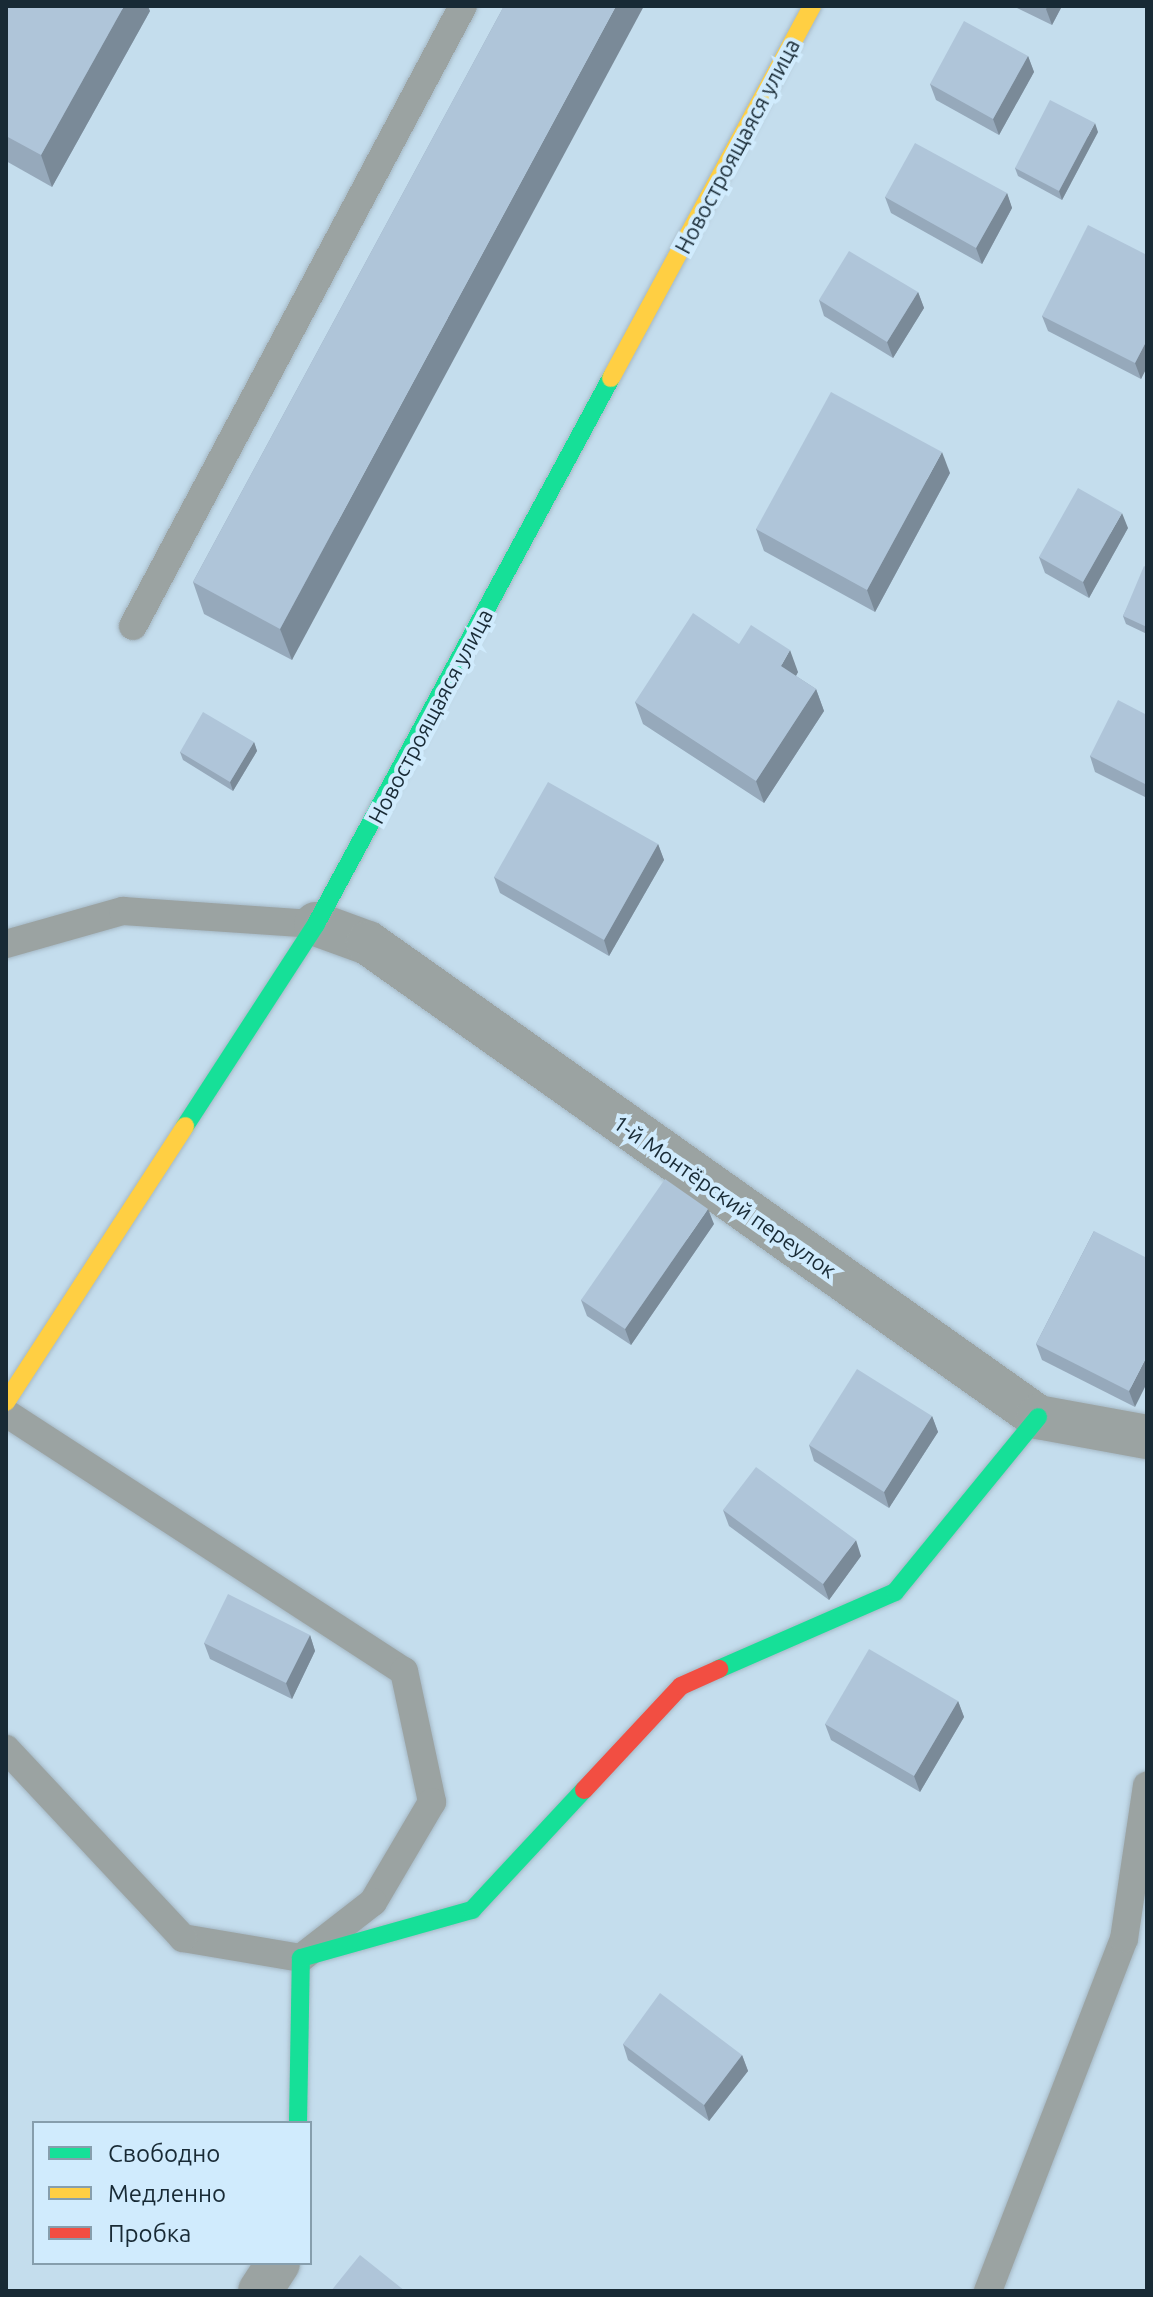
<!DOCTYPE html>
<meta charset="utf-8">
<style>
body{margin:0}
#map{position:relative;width:1153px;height:2297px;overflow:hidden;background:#c4dded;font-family:Ubuntu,sans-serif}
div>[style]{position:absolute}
.roads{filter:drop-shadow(0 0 2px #a5b8c5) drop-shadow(0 0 2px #a5b8c5)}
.lane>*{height:28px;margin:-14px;padding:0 14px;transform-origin:14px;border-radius:14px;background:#9ba3a2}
.street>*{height:44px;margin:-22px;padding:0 22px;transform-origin:22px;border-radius:22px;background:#9ba3a2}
.fast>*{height:18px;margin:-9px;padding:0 9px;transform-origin:9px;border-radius:9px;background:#16e098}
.slow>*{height:18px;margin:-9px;padding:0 9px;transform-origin:9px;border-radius:9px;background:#ffcf43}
.jam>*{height:18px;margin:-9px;padding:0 9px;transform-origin:9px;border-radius:9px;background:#f24e42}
.wall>*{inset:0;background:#96a9bb}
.shaded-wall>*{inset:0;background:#7a8a98}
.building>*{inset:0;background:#afc5d9}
span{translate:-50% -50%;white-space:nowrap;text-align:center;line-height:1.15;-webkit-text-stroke:8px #d0ebfd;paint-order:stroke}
.street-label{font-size:22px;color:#182a35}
.frame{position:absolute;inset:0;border:8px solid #182a35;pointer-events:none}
.legend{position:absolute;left:32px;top:2121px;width:280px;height:144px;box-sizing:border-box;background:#d0ebfd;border:2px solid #869ead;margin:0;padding:10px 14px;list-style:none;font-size:24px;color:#182a35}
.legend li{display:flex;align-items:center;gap:16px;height:40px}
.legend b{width:40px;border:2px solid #869ead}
</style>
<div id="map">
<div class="roads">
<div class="lane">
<div style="left:133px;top:626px;width:702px;rotate:-61.98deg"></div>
<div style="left:6px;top:944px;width:122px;rotate:-15.8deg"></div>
<div style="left:123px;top:911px;width:193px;rotate:3.9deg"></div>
<div style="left:6px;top:1413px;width:474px;rotate:33deg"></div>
<div style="left:404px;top:1671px;width:134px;rotate:77.9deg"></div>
<div style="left:432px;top:1802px;width:116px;rotate:120.5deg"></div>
<div style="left:373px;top:1902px;width:91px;rotate:142.1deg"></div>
<div style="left:301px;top:1958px;width:120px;rotate:-170.4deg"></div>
<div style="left:183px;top:1938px;width:259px;rotate:-133.1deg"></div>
<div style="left:988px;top:2291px;width:377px;rotate:-68.9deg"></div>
<div style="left:1124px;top:1939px;width:155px;rotate:-81.5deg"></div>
</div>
<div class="street">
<div style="left:316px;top:924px;width:55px;rotate:20.1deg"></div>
<div style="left:368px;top:943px;width:821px;rotate:35.28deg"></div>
<div style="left:1038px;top:1417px;width:111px;rotate:10.4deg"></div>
<div style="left:260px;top:2291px;width:33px;rotate:-57deg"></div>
</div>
<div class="fast">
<div style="left:185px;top:1126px;width:241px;rotate:-57deg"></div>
<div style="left:316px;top:924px;width:621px;rotate:-61.62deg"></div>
<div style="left:719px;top:1669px;width:192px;rotate:-23.6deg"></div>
<div style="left:895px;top:1592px;width:226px;rotate:-50.7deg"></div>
<div style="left:298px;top:2123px;width:165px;rotate:-89deg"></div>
<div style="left:301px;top:1958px;width:178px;rotate:-15.7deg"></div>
<div style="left:472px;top:1910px;width:164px;rotate:-47deg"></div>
</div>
<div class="slow">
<div style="left:611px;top:378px;width:423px;rotate:-61.6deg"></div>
<div style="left:6px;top:1402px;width:329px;rotate:-57deg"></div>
</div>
<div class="jam">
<div style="left:584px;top:1790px;width:142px;rotate:-47deg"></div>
<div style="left:681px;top:1686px;width:42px;rotate:-24.1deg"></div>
</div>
</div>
<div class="wall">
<div style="clip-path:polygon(6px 6px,150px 11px,52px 187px,6px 161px)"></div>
<div style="clip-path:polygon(504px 6px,292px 660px,204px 614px,193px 582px)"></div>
<div style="clip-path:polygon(1013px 6px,1062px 6px,1052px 25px)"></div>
<div style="clip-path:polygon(1028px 56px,1034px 72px,999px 135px,936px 100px,930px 84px)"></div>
<div style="clip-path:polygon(1098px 132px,1062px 200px,1018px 176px,1015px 168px)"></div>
<div style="clip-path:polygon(1007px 193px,1012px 208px,982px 264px,891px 213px,885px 197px)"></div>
<div style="clip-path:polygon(1147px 255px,1147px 367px,1141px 379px,1048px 331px,1042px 316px)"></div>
<div style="clip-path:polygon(918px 292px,924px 308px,893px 358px,824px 316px,819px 300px)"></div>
<div style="clip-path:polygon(950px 473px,875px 612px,764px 551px,756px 529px)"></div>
<div style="clip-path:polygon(1128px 528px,1089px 598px,1045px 573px,1039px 557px)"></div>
<div style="clip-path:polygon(1147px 568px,1147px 634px,1126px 624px,1123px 616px)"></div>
<div style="clip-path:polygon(739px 644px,798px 672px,796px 676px,816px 689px,824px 711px,764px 803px,643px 724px,635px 702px)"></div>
<div style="clip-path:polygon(1147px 715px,1147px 798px,1095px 772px,1090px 756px)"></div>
<div style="clip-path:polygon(254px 742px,257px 751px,233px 791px,183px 760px,180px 752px)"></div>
<div style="clip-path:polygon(658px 844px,664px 860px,609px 956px,500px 893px,494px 877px)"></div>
<div style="clip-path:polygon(714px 1224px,631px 1345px,587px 1316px,581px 1300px)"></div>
<div style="clip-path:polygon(1094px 1231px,1135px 1407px,1042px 1360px,1036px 1344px)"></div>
<div style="clip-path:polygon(932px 1416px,938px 1432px,889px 1508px,814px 1461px,809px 1445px)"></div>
<div style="clip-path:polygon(723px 1510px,861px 1556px,829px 1600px,729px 1526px)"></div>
<div style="clip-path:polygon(310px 1635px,315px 1651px,292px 1699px,210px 1659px,204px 1643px)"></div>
<div style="clip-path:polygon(958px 1701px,964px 1717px,920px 1792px,831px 1740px,825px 1724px)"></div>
<div style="clip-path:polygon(623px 2044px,742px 2055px,748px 2071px,709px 2121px,628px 2060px)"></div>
</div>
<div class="shaded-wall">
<div style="clip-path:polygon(124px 6px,148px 6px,150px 11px,52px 187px,41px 155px)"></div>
<div style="clip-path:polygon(616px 6px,644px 6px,292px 660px,280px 629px)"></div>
<div style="clip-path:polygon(1048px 6px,1062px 6px,1052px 25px,1046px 9px)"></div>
<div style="clip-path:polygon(1028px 56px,1034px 72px,999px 135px,993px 119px)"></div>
<div style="clip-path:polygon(1095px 123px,1098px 132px,1062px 200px,1059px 191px)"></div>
<div style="clip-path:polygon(1007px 193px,1012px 208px,982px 264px,976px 248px)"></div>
<div style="clip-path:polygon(918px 292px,924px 308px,893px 358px,887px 342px)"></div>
<div style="clip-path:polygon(1147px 340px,1147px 367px,1141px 379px,1135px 363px)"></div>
<div style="clip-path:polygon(942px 452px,950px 473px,875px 612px,867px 590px)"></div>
<div style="clip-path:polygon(1122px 513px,1128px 528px,1089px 598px,1083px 582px)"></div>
<div style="clip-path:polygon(790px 650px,798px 672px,789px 688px,781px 666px)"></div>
<div style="clip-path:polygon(816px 689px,824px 711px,764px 803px,756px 781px)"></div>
<div style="clip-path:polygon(254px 742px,257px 751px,233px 791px,230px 782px)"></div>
<div style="clip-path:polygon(658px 844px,664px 860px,609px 956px,604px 940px)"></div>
<div style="clip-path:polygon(708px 1209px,714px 1224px,631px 1345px,625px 1329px)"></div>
<div style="clip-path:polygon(1147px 1356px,1147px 1383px,1135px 1407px,1129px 1391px)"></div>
<div style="clip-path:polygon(932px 1416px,938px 1432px,889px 1508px,884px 1492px)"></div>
<div style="clip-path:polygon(856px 1540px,861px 1556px,829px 1600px,823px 1584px)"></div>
<div style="clip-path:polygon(310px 1635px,315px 1651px,292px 1699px,286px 1683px)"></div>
<div style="clip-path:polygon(958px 1701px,964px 1717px,920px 1792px,914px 1776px)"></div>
<div style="clip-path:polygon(742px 2055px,748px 2071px,709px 2121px,704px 2105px)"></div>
</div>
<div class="building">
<div style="clip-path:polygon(6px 6px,124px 6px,41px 155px,6px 136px)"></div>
<div style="clip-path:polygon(504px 6px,616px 6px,280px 629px,193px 582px)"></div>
<div style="clip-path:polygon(964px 21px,1028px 56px,993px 119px,930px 84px)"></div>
<div style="clip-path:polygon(1050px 100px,1095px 123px,1059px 191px,1015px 168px)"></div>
<div style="clip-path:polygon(915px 143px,1007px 193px,976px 248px,885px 197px)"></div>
<div style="clip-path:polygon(1088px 225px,1147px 255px,1147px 340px,1135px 363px,1042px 316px)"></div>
<div style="clip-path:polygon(849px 251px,918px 292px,887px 342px,819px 300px)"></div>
<div style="clip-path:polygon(831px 392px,942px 452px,867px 590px,756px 529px)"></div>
<div style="clip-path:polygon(1078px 488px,1122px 513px,1083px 582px,1039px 557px)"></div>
<div style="clip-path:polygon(1144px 566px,1147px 568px,1147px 627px,1123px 616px)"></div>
<div style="clip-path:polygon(693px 613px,739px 644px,751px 625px,790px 650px,781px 666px,816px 689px,756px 781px,635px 702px)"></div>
<div style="clip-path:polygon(1118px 700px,1147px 715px,1147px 785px,1090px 756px)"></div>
<div style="clip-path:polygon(203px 712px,254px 742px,230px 782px,180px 752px)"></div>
<div style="clip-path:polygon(548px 782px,658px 844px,604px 940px,494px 877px)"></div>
<div style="clip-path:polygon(665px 1179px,708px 1209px,625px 1329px,581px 1300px)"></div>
<div style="clip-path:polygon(1094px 1231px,1147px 1258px,1147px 1356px,1129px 1391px,1036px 1344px)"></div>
<div style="clip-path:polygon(857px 1369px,932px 1416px,884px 1492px,809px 1445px)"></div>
<div style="clip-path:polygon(756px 1467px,856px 1540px,823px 1584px,723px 1510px)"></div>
<div style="clip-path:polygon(228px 1594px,310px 1635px,286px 1683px,204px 1643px)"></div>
<div style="clip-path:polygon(869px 1649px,958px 1701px,914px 1776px,825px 1724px)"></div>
<div style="clip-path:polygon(660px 1993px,742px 2055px,704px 2105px,623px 2044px)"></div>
<div style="clip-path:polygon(360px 2255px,405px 2291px,331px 2291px)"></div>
</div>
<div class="street-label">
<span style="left:737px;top:146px;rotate:-62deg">Новостроящаяся улица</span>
<span style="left:430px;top:716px;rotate:-62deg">Новостроящаяся улица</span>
<span style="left:725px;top:1196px;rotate:35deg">1-й Монтёрский переулок</span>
</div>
<div class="frame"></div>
<ul class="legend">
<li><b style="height:10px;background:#16e098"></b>Свободно</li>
<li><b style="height:10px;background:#ffcf43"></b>Медленно</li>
<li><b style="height:10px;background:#f24e42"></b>Пробка</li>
</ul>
</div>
